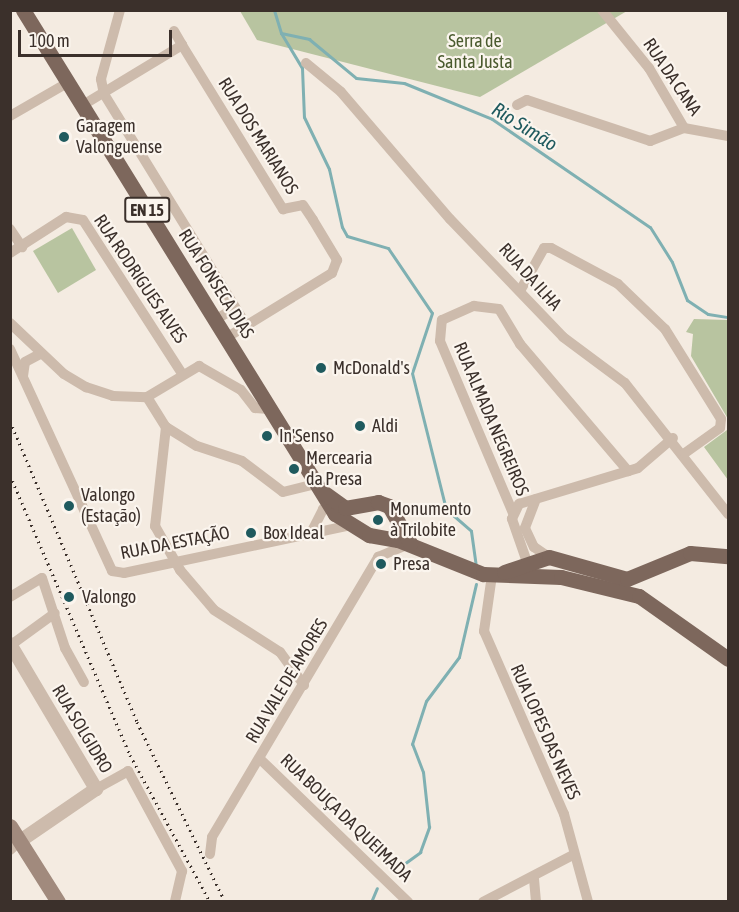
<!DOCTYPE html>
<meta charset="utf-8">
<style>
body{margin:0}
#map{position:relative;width:739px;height:912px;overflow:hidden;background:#f4ebe1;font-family:"Asap Condensed",sans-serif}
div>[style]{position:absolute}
.green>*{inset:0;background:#b8c4a0}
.stream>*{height:3px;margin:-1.5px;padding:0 1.5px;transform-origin:1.5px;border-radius:1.5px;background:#7fb0b2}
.minor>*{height:10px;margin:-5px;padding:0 5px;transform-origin:5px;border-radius:5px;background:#cdbbac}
.tertiary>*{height:14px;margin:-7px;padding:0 7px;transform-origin:7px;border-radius:7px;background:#cdbbac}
.secondary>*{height:15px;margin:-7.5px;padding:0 7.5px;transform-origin:7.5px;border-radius:7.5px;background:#a18a7d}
.primary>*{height:15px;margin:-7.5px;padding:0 7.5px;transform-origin:7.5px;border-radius:7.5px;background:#7d675c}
.rail>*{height:3px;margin-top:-1.5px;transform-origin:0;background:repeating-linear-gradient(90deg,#3b302b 0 1.5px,transparent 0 6px)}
.dots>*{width:16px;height:16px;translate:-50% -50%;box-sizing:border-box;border:3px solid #fbf5ee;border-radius:50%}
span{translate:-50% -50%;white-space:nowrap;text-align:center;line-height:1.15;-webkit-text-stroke:4.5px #fbf5ee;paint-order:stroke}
.shield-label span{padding:2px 4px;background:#fbf5ee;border:2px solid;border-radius:4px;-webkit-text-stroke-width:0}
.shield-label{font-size:16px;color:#3b302b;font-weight:700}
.park-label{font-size:18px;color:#4a5a2e}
.street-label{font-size:18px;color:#3b302b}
.poi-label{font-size:18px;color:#3b302b}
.left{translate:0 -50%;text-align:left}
.water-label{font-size:20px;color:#1f5a5e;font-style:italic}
.frame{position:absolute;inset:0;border:12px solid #3b302b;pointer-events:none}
.scale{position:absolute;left:18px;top:30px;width:154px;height:27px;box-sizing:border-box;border:3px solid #3b302b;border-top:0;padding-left:8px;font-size:18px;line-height:21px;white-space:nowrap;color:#3b302b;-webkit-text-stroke:4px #fbf5ee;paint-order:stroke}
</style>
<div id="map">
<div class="green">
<div style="clip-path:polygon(240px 11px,627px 11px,480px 97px,257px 40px)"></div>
<div style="clip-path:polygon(72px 228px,96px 270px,58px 293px,33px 251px)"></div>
<div style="clip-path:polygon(694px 319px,728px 320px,728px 480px,704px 447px,727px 430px,728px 419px,691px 356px,693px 334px,686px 332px)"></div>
</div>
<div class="stream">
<div style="left:274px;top:10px;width:24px;rotate:73deg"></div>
<div style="left:281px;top:33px;width:29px;rotate:12deg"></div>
<div style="left:309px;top:39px;width:61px;rotate:39.7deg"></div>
<div style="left:356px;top:78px;width:48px;rotate:5.9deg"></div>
<div style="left:404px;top:83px;width:95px;rotate:22.2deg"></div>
<div style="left:492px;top:119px;width:191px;rotate:34.4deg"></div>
<div style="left:650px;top:227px;width:41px;rotate:57.8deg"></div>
<div style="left:672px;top:262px;width:41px;rotate:68.5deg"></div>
<div style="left:687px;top:300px;width:25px;rotate:34deg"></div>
<div style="left:708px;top:314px;width:20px;rotate:9deg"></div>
<div style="left:281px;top:33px;width:41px;rotate:59deg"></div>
<div style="left:302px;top:68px;width:49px;rotate:87.7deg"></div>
<div style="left:304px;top:117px;width:58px;rotate:64.3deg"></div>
<div style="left:329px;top:169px;width:59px;rotate:77.4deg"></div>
<div style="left:342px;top:227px;width:10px;rotate:61deg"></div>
<div style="left:347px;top:236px;width:43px;rotate:16.3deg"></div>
<div style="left:388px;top:248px;width:78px;rotate:55.9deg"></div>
<div style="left:432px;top:313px;width:63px;rotate:108.4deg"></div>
<div style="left:412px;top:373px;width:140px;rotate:76deg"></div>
<div style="left:446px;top:509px;width:33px;rotate:41deg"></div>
<div style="left:471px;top:531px;width:34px;rotate:82deg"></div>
<div style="left:397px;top:869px;width:29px;rotate:-36deg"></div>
<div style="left:420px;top:852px;width:27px;rotate:-70deg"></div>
<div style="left:429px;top:827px;width:55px;rotate:-96.2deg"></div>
<div style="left:423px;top:772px;width:30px;rotate:-111deg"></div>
<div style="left:412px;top:744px;width:45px;rotate:-72deg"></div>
<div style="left:426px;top:701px;width:55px;rotate:-53.1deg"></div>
<div style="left:459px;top:657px;width:75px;rotate:-76.9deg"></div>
<div style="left:371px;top:902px;width:15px;rotate:-67deg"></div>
</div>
<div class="minor">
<div style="left:120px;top:10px;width:72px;rotate:105.4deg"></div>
<div style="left:101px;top:79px;width:15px;rotate:79deg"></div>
<div style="left:104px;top:94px;width:271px;rotate:58.4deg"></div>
<div style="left:602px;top:10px;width:75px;rotate:51deg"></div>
<div style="left:649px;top:68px;width:69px;rotate:59.7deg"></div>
<div style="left:684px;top:128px;width:45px;rotate:10.3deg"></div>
<div style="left:174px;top:31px;width:16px;rotate:60deg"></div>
<div style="left:306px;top:63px;width:45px;rotate:39.6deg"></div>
<div style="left:341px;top:92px;width:167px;rotate:49.4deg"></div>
<div style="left:450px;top:219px;width:163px;rotate:46.2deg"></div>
<div style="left:563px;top:337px;width:77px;rotate:36.6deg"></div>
<div style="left:625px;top:383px;width:167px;rotate:51.8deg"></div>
<div style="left:83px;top:105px;width:116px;rotate:-31.2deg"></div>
<div style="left:182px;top:45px;width:193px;rotate:58.4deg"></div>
<div style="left:283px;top:209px;width:20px;rotate:-11deg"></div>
<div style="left:303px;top:205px;width:18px;rotate:56deg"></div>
<div style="left:313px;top:220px;width:47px;rotate:59deg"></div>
<div style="left:337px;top:260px;width:14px;rotate:111deg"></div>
<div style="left:332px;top:273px;width:124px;rotate:148.5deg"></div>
<div style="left:517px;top:105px;width:11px;rotate:-27deg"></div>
<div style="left:527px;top:100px;width:130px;rotate:18.4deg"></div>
<div style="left:650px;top:141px;width:36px;rotate:-21deg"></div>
<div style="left:10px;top:116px;width:68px;rotate:-30deg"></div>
<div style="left:10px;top:229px;width:22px;rotate:56deg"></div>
<div style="left:10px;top:253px;width:67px;rotate:-32.7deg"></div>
<div style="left:66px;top:217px;width:17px;rotate:10deg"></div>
<div style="left:83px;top:220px;width:181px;rotate:57.2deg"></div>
<div style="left:520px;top:291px;width:49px;rotate:-60.8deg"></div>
<div style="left:544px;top:248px;width:7px"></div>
<div style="left:551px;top:248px;width:76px;rotate:28.2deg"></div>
<div style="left:618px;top:284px;width:65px;rotate:43.8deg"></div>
<div style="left:665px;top:329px;width:106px;rotate:58.1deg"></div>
<div style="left:721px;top:419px;width:9px;rotate:96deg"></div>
<div style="left:720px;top:428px;width:43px;rotate:144.5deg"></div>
<div style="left:215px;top:320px;width:23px;rotate:-31deg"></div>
<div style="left:10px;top:323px;width:74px;rotate:43.4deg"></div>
<div style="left:64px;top:374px;width:26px;rotate:31deg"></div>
<div style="left:86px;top:387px;width:28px;rotate:18deg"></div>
<div style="left:113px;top:396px;width:34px;rotate:2deg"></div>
<div style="left:147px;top:397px;width:61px;rotate:-30.8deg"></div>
<div style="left:199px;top:366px;width:48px;rotate:29.7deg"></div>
<div style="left:241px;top:390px;width:23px;rotate:52deg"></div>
<div style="left:255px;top:408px;width:14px;rotate:4deg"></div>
<div style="left:10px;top:349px;width:244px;rotate:65.3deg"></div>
<div style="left:112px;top:571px;width:12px;rotate:9deg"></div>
<div style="left:124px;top:573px;width:233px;rotate:-11.9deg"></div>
<div style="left:23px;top:376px;width:14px;rotate:-82deg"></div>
<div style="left:25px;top:362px;width:17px;rotate:-28deg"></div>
<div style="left:147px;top:397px;width:36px;rotate:58deg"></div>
<div style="left:166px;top:427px;width:100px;rotate:96.3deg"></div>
<div style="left:155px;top:526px;width:51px;rotate:60.4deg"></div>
<div style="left:180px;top:570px;width:52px;rotate:49.6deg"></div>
<div style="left:214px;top:610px;width:78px;rotate:32.5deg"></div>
<div style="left:280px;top:652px;width:41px;rotate:54deg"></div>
<div style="left:166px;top:427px;width:36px;rotate:32deg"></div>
<div style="left:197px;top:446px;width:47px;rotate:18.4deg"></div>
<div style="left:242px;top:461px;width:51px;rotate:37.1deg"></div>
<div style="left:283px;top:492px;width:34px;rotate:-14deg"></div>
<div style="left:536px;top:499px;width:31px;rotate:111deg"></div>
<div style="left:525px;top:528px;width:21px;rotate:65deg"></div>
<div style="left:534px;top:547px;width:18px;rotate:34deg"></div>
<div style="left:513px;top:513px;width:187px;rotate:-113deg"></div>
<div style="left:440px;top:341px;width:21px;rotate:-85deg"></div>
<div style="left:442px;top:320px;width:35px;rotate:-24deg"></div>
<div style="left:474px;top:306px;width:25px;rotate:7deg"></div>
<div style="left:499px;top:309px;width:41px;rotate:59deg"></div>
<div style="left:520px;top:344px;width:167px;rotate:49.6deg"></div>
<div style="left:312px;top:531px;width:25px;rotate:-63deg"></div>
<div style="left:323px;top:509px;width:12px;rotate:-9deg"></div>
<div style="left:527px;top:562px;width:46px;rotate:-109.2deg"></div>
<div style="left:512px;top:519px;width:17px;rotate:-65deg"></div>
<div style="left:519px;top:504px;width:124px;rotate:-16.8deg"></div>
<div style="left:638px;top:468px;width:46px;rotate:-40.6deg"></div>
<div style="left:492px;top:575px;width:57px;rotate:98.1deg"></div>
<div style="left:484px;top:631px;width:200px;rotate:66.4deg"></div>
<div style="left:564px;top:814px;width:91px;rotate:74.7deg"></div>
<div style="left:10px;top:597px;width:37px;rotate:-31deg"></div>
<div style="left:42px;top:578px;width:74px;rotate:71.8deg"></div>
<div style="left:65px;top:648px;width:39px;rotate:61deg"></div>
<div style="left:11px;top:645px;width:54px;rotate:-36deg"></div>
<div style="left:260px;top:759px;width:206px;rotate:44deg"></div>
<div style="left:96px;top:789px;width:37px;rotate:-29deg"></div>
<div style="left:128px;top:771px;width:114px;rotate:61.6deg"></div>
<div style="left:182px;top:871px;width:32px;rotate:103deg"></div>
<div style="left:10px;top:850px;width:13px;rotate:-42deg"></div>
<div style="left:210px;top:854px;width:17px;rotate:-83deg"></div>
<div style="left:212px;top:837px;width:326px;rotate:-59.3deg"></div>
<div style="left:378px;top:557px;width:30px;rotate:-23deg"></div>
<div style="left:534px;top:879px;width:23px;rotate:85deg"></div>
<div style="left:483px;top:902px;width:99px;rotate:-27.6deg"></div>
</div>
<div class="tertiary">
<div style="left:10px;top:644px;width:169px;rotate:59.3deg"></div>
<div style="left:96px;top:789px;width:92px;rotate:145.6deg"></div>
</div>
<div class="secondary">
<div style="left:10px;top:826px;width:90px;rotate:57.7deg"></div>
</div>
<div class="primary">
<div style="left:23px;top:10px;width:593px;rotate:58.24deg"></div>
<div style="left:335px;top:514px;width:40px;rotate:32deg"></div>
<div style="left:369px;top:535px;width:29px;rotate:10deg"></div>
<div style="left:398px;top:540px;width:92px;rotate:21.8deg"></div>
<div style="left:483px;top:574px;width:78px;rotate:2.2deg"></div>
<div style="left:561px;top:577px;width:80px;rotate:13.7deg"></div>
<div style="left:639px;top:596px;width:109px;rotate:35.3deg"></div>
<div style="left:326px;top:494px;width:24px;rotate:36deg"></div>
<div style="left:345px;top:508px;width:34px;rotate:-10deg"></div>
<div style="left:378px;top:502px;width:12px;rotate:20deg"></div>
<div style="left:389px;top:506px;width:43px;rotate:60.4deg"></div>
<div style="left:504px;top:572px;width:47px;rotate:-18.4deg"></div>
<div style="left:549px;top:557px;width:81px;rotate:15.8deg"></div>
<div style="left:627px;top:579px;width:68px;rotate:-22.4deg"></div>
<div style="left:690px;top:553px;width:38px;rotate:5deg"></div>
</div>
<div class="rail">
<div style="left:10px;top:421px;width:327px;rotate:67.1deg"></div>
<div style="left:137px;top:722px;width:200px;rotate:63.9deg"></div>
<div style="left:10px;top:475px;width:305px;rotate:66.8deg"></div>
<div style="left:130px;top:755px;width:167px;rotate:61.4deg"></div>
</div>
<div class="dots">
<div style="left:64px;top:137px;background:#1f5a5e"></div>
<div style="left:321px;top:368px;background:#1f5a5e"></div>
<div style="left:360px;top:426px;background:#1f5a5e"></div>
<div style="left:267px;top:436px;background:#1f5a5e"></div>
<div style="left:294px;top:469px;background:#1f5a5e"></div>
<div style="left:69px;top:506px;background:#1f5a5e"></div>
<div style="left:378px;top:520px;background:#1f5a5e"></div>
<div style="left:251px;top:533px;background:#1f5a5e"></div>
<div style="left:381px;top:564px;background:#1f5a5e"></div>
<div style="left:69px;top:597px;background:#1f5a5e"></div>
</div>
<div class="shield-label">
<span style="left:147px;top:210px">EN 15</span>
</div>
<div class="park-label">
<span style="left:475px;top:52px">Serra de<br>Santa Justa</span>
</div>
<div class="street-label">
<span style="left:672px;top:77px;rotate:56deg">RUA DA CANA</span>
<span style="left:258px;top:136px;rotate:58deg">RUA DOS MARIANOS</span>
<span style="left:530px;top:277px;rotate:48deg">RUA DA ILHA</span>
<span style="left:140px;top:279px;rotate:56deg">RUA RODRIGUES ALVES</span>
<span style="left:216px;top:284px;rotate:58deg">RUA FONSECA DIAS</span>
<span style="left:491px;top:419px;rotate:67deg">RUA ALMADA NEGREIROS</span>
<span style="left:175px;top:543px;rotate:-11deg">RUA DA ESTAÇÃO</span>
<span style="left:287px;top:681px;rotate:-59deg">RUA VALE DE AMORES</span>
<span style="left:82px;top:729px;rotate:59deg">RUA SOLGIDRO</span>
<span style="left:545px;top:732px;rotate:66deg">RUA LOPES DAS NEVES</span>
<span style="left:346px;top:818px;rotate:44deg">RUA BOUÇA DA QUEIMADA</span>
</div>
<div class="poi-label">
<span class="left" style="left:76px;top:137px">Garagem<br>Valonguense</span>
<span class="left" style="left:333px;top:368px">McDonald's</span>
<span class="left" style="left:372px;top:426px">Aldi</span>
<span class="left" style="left:279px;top:436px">In'Senso</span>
<span class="left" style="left:306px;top:469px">Mercearia<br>da Presa</span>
<span class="left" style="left:81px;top:506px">Valongo<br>(Estação)</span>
<span class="left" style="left:390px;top:520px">Monumento<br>à Trilobite</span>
<span class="left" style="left:263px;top:533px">Box Ideal</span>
<span class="left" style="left:393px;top:564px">Presa</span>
<span class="left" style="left:82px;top:597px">Valongo</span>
</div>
<div class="water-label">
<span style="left:525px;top:126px;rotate:32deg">Rio Simão</span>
</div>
<div class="frame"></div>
<div class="scale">100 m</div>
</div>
